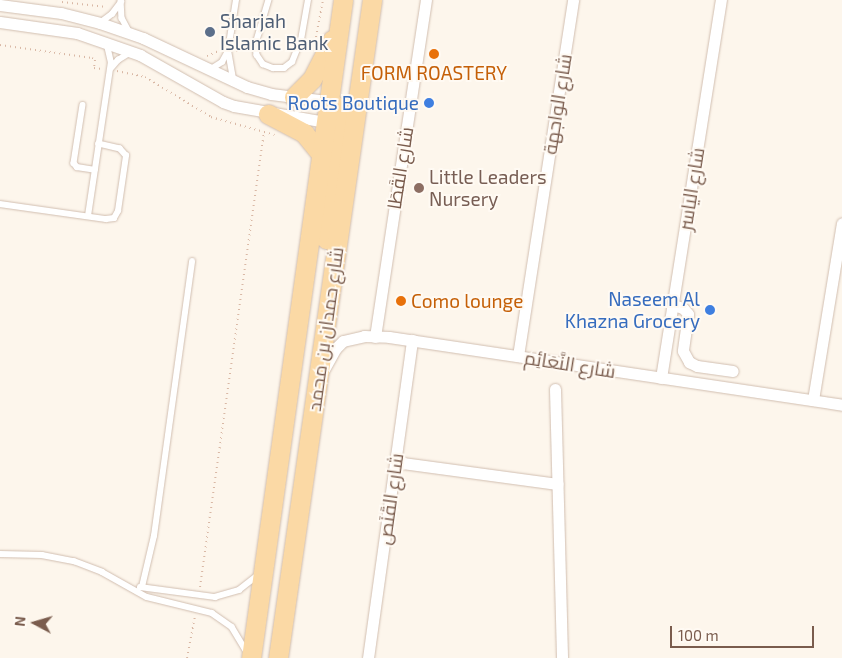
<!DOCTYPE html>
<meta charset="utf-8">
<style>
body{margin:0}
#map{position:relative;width:842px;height:658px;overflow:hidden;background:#fdf6ec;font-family:"Exo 2",Cairo,sans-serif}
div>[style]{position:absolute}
.path>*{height:2px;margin-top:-1px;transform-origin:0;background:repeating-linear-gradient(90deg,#d9b8a5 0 1px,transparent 0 5px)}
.roads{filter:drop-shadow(0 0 1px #d1beb0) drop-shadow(0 0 1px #d1beb0)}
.service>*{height:5.5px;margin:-2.75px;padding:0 2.75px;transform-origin:2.75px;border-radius:2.75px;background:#fff}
.minor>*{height:11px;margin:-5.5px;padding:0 5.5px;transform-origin:5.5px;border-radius:5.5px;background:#fff}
.primary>*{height:19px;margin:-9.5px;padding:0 9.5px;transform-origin:9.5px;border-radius:9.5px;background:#fbd9a5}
.dots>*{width:14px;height:14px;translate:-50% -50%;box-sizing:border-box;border:2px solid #fffaf3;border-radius:50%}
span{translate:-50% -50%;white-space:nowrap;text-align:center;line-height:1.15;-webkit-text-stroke:4px #fffaf3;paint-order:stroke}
.service-label{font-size:19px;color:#4e5e75}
.left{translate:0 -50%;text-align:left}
.food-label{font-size:19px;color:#c56008}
.shop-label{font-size:19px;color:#366cbe}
.right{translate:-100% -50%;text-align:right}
.street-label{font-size:19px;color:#7a5c4d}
.education-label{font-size:19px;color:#785e54}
.north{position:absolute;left:10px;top:598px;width:50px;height:50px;-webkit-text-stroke:4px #fffaf3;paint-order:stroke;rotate:276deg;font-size:14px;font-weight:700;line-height:20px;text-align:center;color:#7a5c4d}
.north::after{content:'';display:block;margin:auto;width:18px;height:22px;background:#7a5c4d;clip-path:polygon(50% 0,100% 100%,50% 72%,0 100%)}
.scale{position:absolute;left:670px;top:626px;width:144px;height:22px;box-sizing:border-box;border:2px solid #7a5c4d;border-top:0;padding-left:6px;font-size:15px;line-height:18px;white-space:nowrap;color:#7a5c4d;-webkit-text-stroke:4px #fffaf3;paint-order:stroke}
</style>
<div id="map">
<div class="path">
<div style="left:62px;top:2px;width:45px;rotate:6.3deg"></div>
<div style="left:315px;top:42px;width:43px;rotate:-79.2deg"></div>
<div style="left:0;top:45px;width:93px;rotate:8deg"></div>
<div style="left:92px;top:58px;width:4px;rotate:34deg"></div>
<div style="left:95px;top:60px;width:8px;rotate:97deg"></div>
<div style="left:94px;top:68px;width:8px;rotate:7deg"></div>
<div style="left:237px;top:52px;width:18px;rotate:-84deg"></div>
<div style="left:207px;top:56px;width:15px;rotate:-23deg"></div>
<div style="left:117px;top:71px;width:29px;rotate:12deg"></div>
<div style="left:145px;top:77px;width:77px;rotate:31.2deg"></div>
<div style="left:211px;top:117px;width:66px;rotate:15.7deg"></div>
<div style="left:200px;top:587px;width:460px;rotate:-82deg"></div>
<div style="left:187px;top:658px;width:43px;rotate:-79.2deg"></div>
</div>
<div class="roads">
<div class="service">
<div style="left:121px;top:0;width:18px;rotate:87deg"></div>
<div style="left:122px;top:18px;width:15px;rotate:62deg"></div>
<div style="left:269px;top:0;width:46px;rotate:106.5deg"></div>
<div style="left:256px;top:44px;width:11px;rotate:85deg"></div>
<div style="left:257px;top:55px;width:11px;rotate:56deg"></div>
<div style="left:263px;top:64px;width:11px;rotate:22deg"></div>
<div style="left:273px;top:68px;width:11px"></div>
<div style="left:284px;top:68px;width:10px;rotate:-37deg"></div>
<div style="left:292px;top:62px;width:24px;rotate:-68deg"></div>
<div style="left:301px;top:40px;width:41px;rotate:-80.1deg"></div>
<div style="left:100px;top:23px;width:15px;rotate:-37deg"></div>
<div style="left:112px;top:14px;width:15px;rotate:-53deg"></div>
<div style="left:111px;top:68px;width:11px;rotate:-49deg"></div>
<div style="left:118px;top:60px;width:15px;rotate:-32deg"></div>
<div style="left:211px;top:69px;width:13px;rotate:-32deg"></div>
<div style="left:222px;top:62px;width:10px;rotate:-61deg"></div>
<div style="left:233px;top:79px;width:28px;rotate:-100deg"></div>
<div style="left:228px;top:51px;width:52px;rotate:-81.1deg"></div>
<div style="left:83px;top:105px;width:59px;rotate:98.8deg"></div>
<div style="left:74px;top:163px;width:5px;rotate:53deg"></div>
<div style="left:77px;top:167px;width:18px;rotate:9deg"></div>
<div style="left:0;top:204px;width:107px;rotate:8.1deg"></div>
<div style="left:106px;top:219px;width:8px;rotate:-7deg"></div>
<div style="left:114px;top:218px;width:8px;rotate:-60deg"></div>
<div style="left:118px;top:211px;width:56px;rotate:-81.7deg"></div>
<div style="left:126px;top:156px;width:9px;rotate:-131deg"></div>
<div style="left:120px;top:149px;width:22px;rotate:-167deg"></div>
<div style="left:88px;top:216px;width:155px;rotate:-81.5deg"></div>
<div style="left:111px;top:63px;width:18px;rotate:-103deg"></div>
<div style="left:0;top:554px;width:42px;rotate:1.4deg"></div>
<div style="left:42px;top:555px;width:33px;rotate:11deg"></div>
<div style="left:74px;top:561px;width:30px;rotate:21deg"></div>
<div style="left:102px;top:572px;width:51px;rotate:29.1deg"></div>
<div style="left:147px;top:597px;width:67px;rotate:13.8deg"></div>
<div style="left:212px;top:613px;width:24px;rotate:35deg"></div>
<div style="left:232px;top:627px;width:27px;rotate:59deg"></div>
<div style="left:140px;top:587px;width:76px;rotate:7.6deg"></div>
<div style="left:215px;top:597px;width:25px;rotate:-16deg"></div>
<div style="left:239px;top:590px;width:23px;rotate:-38deg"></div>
<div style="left:142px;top:587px;width:52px;rotate:-76.8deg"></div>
<div style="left:154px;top:536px;width:277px;rotate:-82.1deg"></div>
</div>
<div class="minor">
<div style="left:0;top:5px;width:62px;rotate:7.5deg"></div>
<div style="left:61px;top:13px;width:40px;rotate:14.4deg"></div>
<div style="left:100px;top:23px;width:46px;rotate:19.2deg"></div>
<div style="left:143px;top:38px;width:115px;rotate:25.2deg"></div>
<div style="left:247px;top:87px;width:25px;rotate:16deg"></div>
<div style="left:271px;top:94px;width:64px;rotate:7.2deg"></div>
<div style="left:0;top:22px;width:78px;rotate:8.1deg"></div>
<div style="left:77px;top:33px;width:67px;rotate:19.2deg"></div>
<div style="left:140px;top:55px;width:95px;rotate:29.5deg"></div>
<div style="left:223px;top:102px;width:12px;rotate:20deg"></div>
<div style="left:234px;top:106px;width:98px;rotate:9.9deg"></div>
<div style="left:673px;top:305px;width:10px;rotate:17deg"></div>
<div style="left:683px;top:308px;width:8px;rotate:50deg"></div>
<div style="left:688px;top:314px;width:37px;rotate:98deg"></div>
<div style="left:683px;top:351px;width:13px;rotate:61deg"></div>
<div style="left:689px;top:362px;width:9px;rotate:27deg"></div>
<div style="left:697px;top:366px;width:36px;rotate:8deg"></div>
<div style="left:375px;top:337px;width:341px;rotate:-81.4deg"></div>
<div style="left:518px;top:356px;width:360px;rotate:-81.2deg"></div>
<div style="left:323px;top:371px;width:26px;rotate:-61deg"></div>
<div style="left:336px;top:348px;width:10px;rotate:-45deg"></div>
<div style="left:343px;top:341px;width:22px;rotate:-13deg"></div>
<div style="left:364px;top:336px;width:25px;rotate:2deg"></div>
<div style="left:389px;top:337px;width:458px;rotate:8.5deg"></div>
<div style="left:661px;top:378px;width:383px;rotate:-81deg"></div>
<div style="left:555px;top:389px;width:269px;rotate:88.5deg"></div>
<div style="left:813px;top:400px;width:179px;rotate:-80.7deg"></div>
<div style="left:395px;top:462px;width:164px;rotate:7.7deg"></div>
<div style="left:368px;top:658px;width:321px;rotate:-82.1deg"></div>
</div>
<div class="primary">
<div style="left:294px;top:97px;width:25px;rotate:-45deg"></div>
<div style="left:312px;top:79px;width:44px;rotate:-62.9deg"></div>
<div style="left:268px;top:114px;width:41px;rotate:27.8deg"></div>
<div style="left:304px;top:133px;width:28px;rotate:51deg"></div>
<div style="left:326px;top:239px;width:122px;rotate:-82.9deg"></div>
<div style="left:341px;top:118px;width:12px;rotate:-110deg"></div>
<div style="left:337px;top:107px;width:10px;rotate:-143deg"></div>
<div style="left:251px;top:658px;width:664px;rotate:-82.04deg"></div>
<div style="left:278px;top:658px;width:665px;rotate:-81.87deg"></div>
</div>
</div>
<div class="dots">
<div style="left:210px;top:32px;background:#5c6f8a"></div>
<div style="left:434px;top:54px;background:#e8710a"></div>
<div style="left:429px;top:103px;background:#3f7fe0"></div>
<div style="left:419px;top:188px;background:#8d6e63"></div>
<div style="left:401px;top:301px;background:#e8710a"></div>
<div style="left:710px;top:310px;background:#3f7fe0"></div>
</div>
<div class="service-label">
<span class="left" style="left:220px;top:32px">Sharjah<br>Islamic Bank</span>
</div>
<div class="food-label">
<span style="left:434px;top:73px">FORM ROASTERY</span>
<span class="left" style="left:411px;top:301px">Como lounge</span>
</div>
<div class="shop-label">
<span class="right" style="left:419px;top:103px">Roots Boutique</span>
<span class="right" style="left:700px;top:310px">Naseem Al<br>Khazna Grocery</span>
</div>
<div class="street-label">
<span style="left:557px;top:104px;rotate:-81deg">شارع الواجهة</span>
<span style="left:400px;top:168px;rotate:-81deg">شارع القَطَا</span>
<span style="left:691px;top:189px;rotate:-81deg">شارع الياسر</span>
<span style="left:325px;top:329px;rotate:-82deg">شارع حمدان بن محمد</span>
<span style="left:570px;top:364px;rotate:9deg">شارع النَّعَائِم</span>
<span style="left:390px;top:499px;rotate:-82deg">شارع القَنَص</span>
</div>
<div class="education-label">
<span class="left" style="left:429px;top:188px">Little Leaders<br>Nursery</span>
</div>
<div class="north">N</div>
<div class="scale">100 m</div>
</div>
